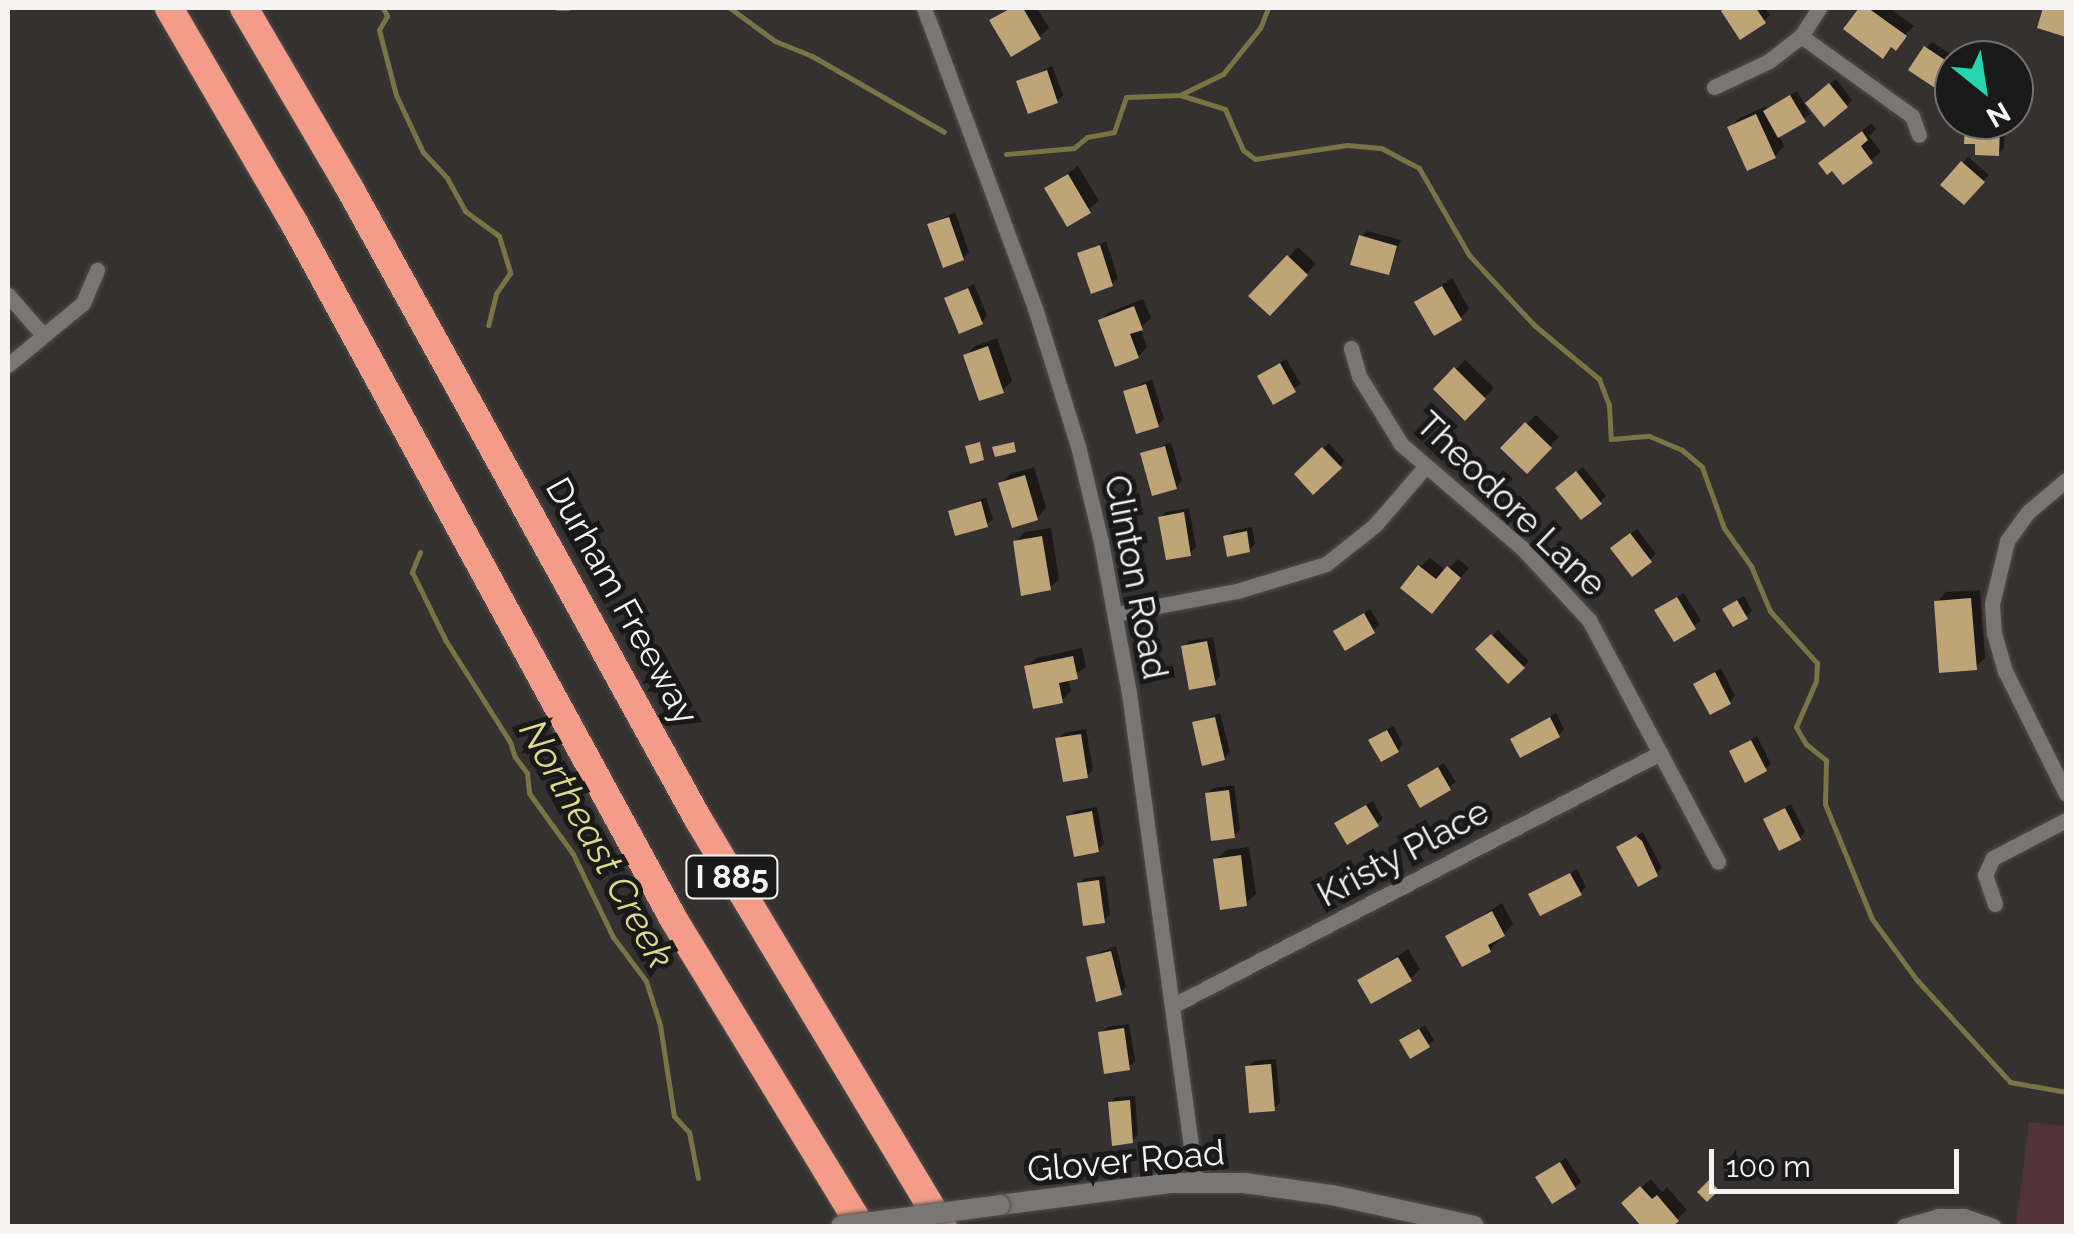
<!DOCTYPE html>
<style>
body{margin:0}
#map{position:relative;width:2074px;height:1234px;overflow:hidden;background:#343130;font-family:Raleway,sans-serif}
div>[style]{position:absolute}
.green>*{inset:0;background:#523338}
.shadow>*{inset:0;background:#0007}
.stream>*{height:5px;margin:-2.5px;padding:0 2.5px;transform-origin:2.5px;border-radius:2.5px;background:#787444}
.building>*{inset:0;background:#bfa478}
.roads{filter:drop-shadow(0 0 2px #504e4d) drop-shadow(0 0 2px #504e4d)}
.minor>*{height:15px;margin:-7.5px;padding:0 7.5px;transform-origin:7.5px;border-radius:7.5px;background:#797674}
.tertiary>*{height:20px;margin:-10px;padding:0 10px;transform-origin:10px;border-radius:10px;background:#797674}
.motorway>*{height:28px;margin:-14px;padding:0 14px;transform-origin:14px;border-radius:14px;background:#f39c88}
.bridges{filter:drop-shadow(0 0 2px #504e4d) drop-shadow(0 0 2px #504e4d)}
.tertiary-bridge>*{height:20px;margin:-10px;padding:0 10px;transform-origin:10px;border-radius:10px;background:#797674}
span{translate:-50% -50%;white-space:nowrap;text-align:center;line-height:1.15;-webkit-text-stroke:10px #1a1919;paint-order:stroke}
.shield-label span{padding:2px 8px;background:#1a1919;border:2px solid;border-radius:8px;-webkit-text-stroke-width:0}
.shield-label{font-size:32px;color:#f6f4f3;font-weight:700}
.street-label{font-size:35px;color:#f6f4f3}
.water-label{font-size:38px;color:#e1d98d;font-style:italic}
.frame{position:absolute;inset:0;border:10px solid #f6f4f3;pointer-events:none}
.north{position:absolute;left:1934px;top:40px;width:100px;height:100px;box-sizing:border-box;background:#1a1919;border:2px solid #727170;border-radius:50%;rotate:150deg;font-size:28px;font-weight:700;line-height:40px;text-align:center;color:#f6f4f3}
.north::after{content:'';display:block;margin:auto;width:35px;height:45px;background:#24d5ae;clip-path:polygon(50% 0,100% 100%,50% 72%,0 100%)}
.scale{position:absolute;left:1709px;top:1149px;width:250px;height:45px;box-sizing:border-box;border:5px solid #f6f4f3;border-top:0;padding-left:12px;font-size:30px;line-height:35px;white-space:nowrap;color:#f6f4f3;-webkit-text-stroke:8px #1a1919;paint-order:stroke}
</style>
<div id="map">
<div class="green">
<div style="clip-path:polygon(2029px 1122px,2066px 1126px,2066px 1226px,2016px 1226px)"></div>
</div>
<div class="shadow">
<div style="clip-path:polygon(1008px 8px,1037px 8px,1049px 28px,1039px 37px,993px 20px)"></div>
<div style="clip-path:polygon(1728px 8px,1765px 8px,1770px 15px,1764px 21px,1724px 11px)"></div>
<div style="clip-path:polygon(1862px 8px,1889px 8px,1914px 26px,1883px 55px,1846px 29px)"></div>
<div style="clip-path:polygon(1932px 42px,1955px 57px,1941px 79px,1926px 48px)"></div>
<div style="clip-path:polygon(1052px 66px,1063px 95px,1057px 101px,1019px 82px)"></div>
<div style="clip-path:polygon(1836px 79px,1852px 100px,1847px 106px,1814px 97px)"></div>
<div style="clip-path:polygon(1797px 91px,1810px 114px,1779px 135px,1784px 146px,1775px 156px,1730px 127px,1740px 118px,1766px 106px,1768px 110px)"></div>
<div style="clip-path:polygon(1974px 120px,2005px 122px,2004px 148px,1998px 154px,1978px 142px,1968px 126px)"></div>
<div style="clip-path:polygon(1872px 123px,1876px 129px,1869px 136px,1881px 152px,1843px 182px,1831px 154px)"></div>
<div style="clip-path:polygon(1968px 157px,1989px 175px,1964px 202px,1944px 184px)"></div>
<div style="clip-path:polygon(1078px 166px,1099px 201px,1068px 224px,1047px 188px)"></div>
<div style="clip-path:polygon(955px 212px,969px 252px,963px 258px,930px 225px)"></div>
<div style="clip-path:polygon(1367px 231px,1401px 240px,1388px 272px,1361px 237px)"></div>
<div style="clip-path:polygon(1106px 241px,1118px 278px,1112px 284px,1080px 254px)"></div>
<div style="clip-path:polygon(1298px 247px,1316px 264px,1270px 313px,1252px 296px)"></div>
<div style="clip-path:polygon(1452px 278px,1469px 309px,1460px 318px,1417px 302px)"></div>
<div style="clip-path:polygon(974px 284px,987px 316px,982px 322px,946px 299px)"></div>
<div style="clip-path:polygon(1143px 299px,1151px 318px,1140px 328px,1147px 347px,1138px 356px,1100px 321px,1110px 312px)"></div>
<div style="clip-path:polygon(997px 338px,1012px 381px,1002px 391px,966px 355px,975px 346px)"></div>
<div style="clip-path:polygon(1286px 359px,1301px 384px,1274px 402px,1260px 377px)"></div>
<div style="clip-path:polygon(1465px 360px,1494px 388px,1465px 417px,1436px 389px)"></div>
<div style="clip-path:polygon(1152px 379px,1164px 419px,1158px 425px,1126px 391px)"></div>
<div style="clip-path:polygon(1536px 415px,1559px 437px,1527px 470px,1503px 448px)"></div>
<div style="clip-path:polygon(1171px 442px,1182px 481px,1176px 487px,1143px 454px)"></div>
<div style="clip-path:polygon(1329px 443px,1345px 461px,1313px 491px,1297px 474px)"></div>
<div style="clip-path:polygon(1034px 467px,1046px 508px,1037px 518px,1001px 484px,1010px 474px)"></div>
<div style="clip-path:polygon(1583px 467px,1606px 496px,1600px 502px,1564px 482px)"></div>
<div style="clip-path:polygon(986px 497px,993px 519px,987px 524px,951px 512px)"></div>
<div style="clip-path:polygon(1189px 508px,1196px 547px,1190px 553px,1160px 518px,1166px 512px)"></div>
<div style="clip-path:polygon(1252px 527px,1255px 544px,1249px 550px,1226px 537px,1232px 531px)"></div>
<div style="clip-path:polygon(1051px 528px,1059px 579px,1050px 588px,1016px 542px,1025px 532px)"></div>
<div style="clip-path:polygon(1637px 529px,1656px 554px,1633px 574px,1619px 542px)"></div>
<div style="clip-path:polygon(1430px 558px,1446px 571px,1458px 559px,1469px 568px,1441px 601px,1420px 567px)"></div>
<div style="clip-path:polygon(1980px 590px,1985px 658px,1975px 668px,1937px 602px,1946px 592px)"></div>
<div style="clip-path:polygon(1684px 593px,1701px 621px,1674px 639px,1657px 610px)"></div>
<div style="clip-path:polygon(1744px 596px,1752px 611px,1746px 617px,1731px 603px)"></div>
<div style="clip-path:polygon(1370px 609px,1380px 625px,1346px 647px,1336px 631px)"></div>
<div style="clip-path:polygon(1498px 630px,1529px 661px,1508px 681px,1478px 649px)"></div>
<div style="clip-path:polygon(1213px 637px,1220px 676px,1215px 682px,1184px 647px,1189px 641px)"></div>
<div style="clip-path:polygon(1082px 648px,1086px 667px,1068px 678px,1071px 691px,1062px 700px,1027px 667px,1036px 658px)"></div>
<div style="clip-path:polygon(1721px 668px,1735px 696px,1730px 702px,1696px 684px)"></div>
<div style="clip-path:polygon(1220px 713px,1230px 752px,1224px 758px,1195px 723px)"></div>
<div style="clip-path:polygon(1556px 713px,1564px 729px,1559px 735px,1513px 740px)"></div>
<div style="clip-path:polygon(1393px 726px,1403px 744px,1398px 750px,1371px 741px)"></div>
<div style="clip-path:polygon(1086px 729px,1093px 770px,1087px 776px,1058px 739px,1064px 733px)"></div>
<div style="clip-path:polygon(1757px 736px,1771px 764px,1765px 769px,1732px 752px)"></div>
<div style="clip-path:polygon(1444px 763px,1456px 782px,1421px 804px,1410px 785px)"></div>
<div style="clip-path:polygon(1234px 785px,1240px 830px,1234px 835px,1207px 794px,1213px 788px)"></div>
<div style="clip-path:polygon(1373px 801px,1383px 819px,1377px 824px,1338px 823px)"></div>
<div style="clip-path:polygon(1791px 804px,1805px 832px,1800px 838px,1766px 820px)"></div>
<div style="clip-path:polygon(1097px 807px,1104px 844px,1098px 850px,1069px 817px,1075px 811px)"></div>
<div style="clip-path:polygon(1643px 832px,1662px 868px,1656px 874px,1619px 848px)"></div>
<div style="clip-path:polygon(1249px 847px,1256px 894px,1246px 903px,1216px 860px,1226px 850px)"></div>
<div style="clip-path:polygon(1577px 869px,1586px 887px,1580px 893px,1531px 895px)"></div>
<div style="clip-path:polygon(1105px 876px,1110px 914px,1104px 920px,1079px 884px,1085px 878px)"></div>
<div style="clip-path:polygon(1502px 903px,1513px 924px,1490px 950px,1463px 964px,1448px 937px)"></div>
<div style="clip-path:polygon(1116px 946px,1126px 987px,1120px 993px,1088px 957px)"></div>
<div style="clip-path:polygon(1408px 949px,1420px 969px,1410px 979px,1360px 981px)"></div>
<div style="clip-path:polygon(1129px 1024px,1135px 1061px,1129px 1067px,1101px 1033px,1107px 1027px)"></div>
<div style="clip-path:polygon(1425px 1025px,1434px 1040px,1428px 1045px,1402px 1041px)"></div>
<div style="clip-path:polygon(1276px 1059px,1280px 1103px,1274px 1108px,1248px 1067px,1254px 1061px)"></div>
<div style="clip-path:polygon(1135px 1096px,1138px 1135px,1132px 1141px,1110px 1103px,1116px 1097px)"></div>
<div style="clip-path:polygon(1566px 1158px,1581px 1182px,1575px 1187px,1538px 1177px)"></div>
<div style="clip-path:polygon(1651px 1179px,1662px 1192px,1667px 1187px,1687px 1210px,1669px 1226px,1644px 1226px,1624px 1203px)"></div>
</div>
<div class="stream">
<div style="left:383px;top:8px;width:9px;rotate:63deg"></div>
<div style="left:387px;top:16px;width:16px;rotate:120deg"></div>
<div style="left:379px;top:30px;width:67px;rotate:75.3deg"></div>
<div style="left:396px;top:95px;width:63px;rotate:64.7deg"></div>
<div style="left:423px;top:152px;width:35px;rotate:47deg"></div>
<div style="left:447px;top:178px;width:38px;rotate:61deg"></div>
<div style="left:465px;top:211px;width:42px;rotate:36.3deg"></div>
<div style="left:499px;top:236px;width:39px;rotate:73deg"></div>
<div style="left:510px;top:273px;width:25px;rotate:124deg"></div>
<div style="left:496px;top:294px;width:32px;rotate:104deg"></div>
<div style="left:557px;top:8px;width:11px"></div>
<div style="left:730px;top:8px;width:56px;rotate:36.3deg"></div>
<div style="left:775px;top:41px;width:40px;rotate:22deg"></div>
<div style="left:812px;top:56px;width:152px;rotate:29.9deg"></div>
<div style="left:1182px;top:94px;width:46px;rotate:-26deg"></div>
<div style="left:1223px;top:74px;width:59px;rotate:-51.2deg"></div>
<div style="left:1260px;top:28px;width:22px;rotate:-68deg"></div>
<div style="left:1006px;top:154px;width:68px;rotate:-5deg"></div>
<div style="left:1074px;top:148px;width:17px;rotate:-40deg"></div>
<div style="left:1087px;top:137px;width:27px;rotate:-10deg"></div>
<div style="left:1114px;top:132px;width:37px;rotate:-71deg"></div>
<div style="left:1126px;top:97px;width:54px;rotate:-2.1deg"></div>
<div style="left:1180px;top:95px;width:47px;rotate:17.3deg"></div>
<div style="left:1225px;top:109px;width:45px;rotate:66.3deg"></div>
<div style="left:1243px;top:150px;width:15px;rotate:37deg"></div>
<div style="left:1255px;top:159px;width:93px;rotate:-8.7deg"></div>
<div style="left:1347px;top:145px;width:34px;rotate:5deg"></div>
<div style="left:1381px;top:148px;width:43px;rotate:27.8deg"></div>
<div style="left:1419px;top:168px;width:100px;rotate:60.1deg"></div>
<div style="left:1469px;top:255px;width:96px;rotate:47.1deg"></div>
<div style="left:1534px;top:325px;width:85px;rotate:39.7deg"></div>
<div style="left:1599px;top:379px;width:28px;rotate:69deg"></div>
<div style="left:1609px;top:405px;width:34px;rotate:87deg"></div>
<div style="left:1611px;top:439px;width:38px;rotate:-5deg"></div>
<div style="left:1649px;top:436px;width:36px;rotate:23deg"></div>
<div style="left:1682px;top:450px;width:26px;rotate:40deg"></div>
<div style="left:1702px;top:467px;width:65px;rotate:70.2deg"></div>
<div style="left:1724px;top:528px;width:47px;rotate:54.6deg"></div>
<div style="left:1751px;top:566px;width:49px;rotate:67.1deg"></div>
<div style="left:1770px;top:611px;width:70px;rotate:47.9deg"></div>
<div style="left:1817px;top:663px;width:18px;rotate:93deg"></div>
<div style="left:1816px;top:681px;width:50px;rotate:113.5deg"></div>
<div style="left:1796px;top:727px;width:20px;rotate:60deg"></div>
<div style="left:1806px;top:744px;width:26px;rotate:39deg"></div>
<div style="left:1826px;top:760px;width:44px;rotate:91.3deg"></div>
<div style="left:1825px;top:804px;width:124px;rotate:67.8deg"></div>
<div style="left:1872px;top:919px;width:74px;rotate:53.7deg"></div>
<div style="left:1916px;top:979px;width:139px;rotate:47.6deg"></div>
<div style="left:2010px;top:1082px;width:57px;rotate:10.1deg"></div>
<div style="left:420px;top:552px;width:22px;rotate:112deg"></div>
<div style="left:412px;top:572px;width:77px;rotate:63.8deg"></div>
<div style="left:446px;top:641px;width:120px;rotate:57.6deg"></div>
<div style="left:510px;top:742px;width:16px;rotate:72deg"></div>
<div style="left:515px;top:757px;width:20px;rotate:53deg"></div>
<div style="left:527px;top:773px;width:20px;rotate:84deg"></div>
<div style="left:529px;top:793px;width:75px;rotate:54.2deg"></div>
<div style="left:573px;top:854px;width:92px;rotate:64.3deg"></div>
<div style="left:613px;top:937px;width:55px;rotate:53.1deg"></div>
<div style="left:646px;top:981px;width:46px;rotate:72.3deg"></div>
<div style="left:660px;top:1025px;width:92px;rotate:81.3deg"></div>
<div style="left:674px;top:1116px;width:22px;rotate:47deg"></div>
<div style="left:689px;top:1132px;width:47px;rotate:78.9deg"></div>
</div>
<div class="building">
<div style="clip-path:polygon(1011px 8px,1023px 8px,1041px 39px,1011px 57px,989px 20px)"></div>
<div style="clip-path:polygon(1726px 8px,1756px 8px,1766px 23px,1740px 40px,1721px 11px)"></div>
<div style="clip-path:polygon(1859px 8px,1868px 8px,1907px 36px,1896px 51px,1891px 47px,1883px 59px,1843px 29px)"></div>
<div style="clip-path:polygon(2043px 8px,2066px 8px,2066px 37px,2037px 28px)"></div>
<div style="clip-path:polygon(1924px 46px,1951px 64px,1935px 88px,1908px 70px)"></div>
<div style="clip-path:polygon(1047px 70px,1058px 103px,1028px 114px,1016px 81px)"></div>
<div style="clip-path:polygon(1829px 83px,1848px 107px,1824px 127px,1805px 103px)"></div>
<div style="clip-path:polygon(1790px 95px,1806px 122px,1778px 138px,1763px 111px)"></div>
<div style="clip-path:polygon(1756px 114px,1776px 158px,1747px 171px,1727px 127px)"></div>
<div style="clip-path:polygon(1965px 125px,2000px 127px,1999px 156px,1975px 155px,1975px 144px,1964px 144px)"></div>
<div style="clip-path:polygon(1862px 131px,1868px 140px,1861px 146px,1873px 163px,1843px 185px,1832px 171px,1827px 175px,1818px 163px)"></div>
<div style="clip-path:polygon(1961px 161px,1985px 182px,1964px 205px,1940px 185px)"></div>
<div style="clip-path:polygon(1068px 174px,1091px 213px,1067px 227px,1044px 188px)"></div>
<div style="clip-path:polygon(949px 217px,964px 260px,943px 268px,927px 224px)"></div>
<div style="clip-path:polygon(1359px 235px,1397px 246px,1389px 275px,1350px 265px)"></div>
<div style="clip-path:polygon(1100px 245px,1113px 286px,1091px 294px,1077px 253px)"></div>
<div style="clip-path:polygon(1287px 255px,1308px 275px,1270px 316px,1248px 296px)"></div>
<div style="clip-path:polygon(1442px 286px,1462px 320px,1434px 336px,1414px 302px)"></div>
<div style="clip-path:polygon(968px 288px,983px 324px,959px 334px,944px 298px)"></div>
<div style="clip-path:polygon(1134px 306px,1143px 330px,1130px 334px,1139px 358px,1115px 367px,1098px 320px)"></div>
<div style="clip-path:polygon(988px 346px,1004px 393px,979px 401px,963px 355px)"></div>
<div style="clip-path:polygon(1280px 363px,1296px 392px,1273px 405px,1257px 376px)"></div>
<div style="clip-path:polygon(1454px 367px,1486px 399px,1465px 421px,1433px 389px)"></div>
<div style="clip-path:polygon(1146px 384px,1159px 427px,1136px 434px,1123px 391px)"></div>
<div style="clip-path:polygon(1525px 422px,1552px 448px,1527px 474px,1500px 448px)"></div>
<div style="clip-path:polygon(980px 442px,984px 460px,970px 464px,965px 446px)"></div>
<div style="clip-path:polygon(1014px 442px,1016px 452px,995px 457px,992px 447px)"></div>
<div style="clip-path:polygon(1165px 446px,1177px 489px,1152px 496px,1140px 453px)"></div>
<div style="clip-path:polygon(1322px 447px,1342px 468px,1313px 495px,1294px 474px)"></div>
<div style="clip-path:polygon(1576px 471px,1602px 504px,1581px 520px,1555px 488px)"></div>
<div style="clip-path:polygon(1025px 475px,1038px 520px,1012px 528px,998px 483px)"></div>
<div style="clip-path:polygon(981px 501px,988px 527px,955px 536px,948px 511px)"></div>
<div style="clip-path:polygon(1184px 512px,1191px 556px,1166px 560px,1158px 517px)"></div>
<div style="clip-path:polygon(1247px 531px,1250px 552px,1227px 557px,1223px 536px)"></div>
<div style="clip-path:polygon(1630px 533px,1652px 562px,1632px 577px,1610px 548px)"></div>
<div style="clip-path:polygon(1042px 536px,1051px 590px,1021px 596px,1013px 541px)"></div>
<div style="clip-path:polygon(1418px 565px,1436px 579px,1447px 566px,1461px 578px,1432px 614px,1400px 588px)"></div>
<div style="clip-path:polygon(1677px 597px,1696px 629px,1674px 642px,1654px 610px)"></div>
<div style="clip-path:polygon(1971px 598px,1977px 670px,1939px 673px,1934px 601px)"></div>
<div style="clip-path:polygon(1737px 600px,1748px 619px,1733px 627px,1722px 609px)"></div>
<div style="clip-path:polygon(1364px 613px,1375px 633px,1345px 651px,1333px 631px)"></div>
<div style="clip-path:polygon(1491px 634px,1525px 668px,1508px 684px,1475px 649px)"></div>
<div style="clip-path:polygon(1207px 641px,1216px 685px,1189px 690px,1181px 646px)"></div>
<div style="clip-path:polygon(1073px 656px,1078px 679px,1059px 683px,1063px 703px,1033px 709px,1024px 666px)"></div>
<div style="clip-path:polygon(1715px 672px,1731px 704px,1710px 715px,1693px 684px)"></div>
<div style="clip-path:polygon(1215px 717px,1225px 760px,1202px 766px,1192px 722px)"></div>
<div style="clip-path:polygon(1550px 717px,1560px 737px,1520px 758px,1510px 739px)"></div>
<div style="clip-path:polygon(1387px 730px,1399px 752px,1381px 762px,1368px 740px)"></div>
<div style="clip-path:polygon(1081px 734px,1088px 778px,1063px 782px,1055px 738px)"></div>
<div style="clip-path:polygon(1751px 740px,1767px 771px,1745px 783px,1729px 751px)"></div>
<div style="clip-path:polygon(1438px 767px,1451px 790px,1420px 808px,1407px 785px)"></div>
<div style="clip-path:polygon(1229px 790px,1235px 838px,1211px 841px,1205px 793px)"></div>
<div style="clip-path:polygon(1366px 805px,1379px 826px,1347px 845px,1334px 823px)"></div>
<div style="clip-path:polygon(1785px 808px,1801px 840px,1779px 851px,1763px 819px)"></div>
<div style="clip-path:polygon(1092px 811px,1099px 852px,1074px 857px,1066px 816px)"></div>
<div style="clip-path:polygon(1636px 836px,1642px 841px,1658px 876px,1638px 887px,1616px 847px)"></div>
<div style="clip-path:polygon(1241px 855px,1247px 906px,1220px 910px,1213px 859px)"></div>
<div style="clip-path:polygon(1570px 873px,1582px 895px,1540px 916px,1528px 894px)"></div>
<div style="clip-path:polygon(1099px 880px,1105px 923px,1083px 926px,1077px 883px)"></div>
<div style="clip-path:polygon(1492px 911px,1505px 936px,1488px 945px,1491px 952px,1462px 967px,1445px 936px)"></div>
<div style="clip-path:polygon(1111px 951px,1122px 995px,1096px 1002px,1086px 957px)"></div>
<div style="clip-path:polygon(1398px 957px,1412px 981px,1371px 1004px,1357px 980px)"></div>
<div style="clip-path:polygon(1124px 1028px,1130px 1070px,1104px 1074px,1098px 1032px)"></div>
<div style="clip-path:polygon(1419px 1029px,1430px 1047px,1410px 1059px,1399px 1040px)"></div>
<div style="clip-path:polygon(1271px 1064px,1275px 1111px,1249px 1113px,1245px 1066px)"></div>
<div style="clip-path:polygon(1130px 1100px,1133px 1143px,1112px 1146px,1108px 1102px)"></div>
<div style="clip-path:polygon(1560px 1162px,1576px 1189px,1552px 1204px,1535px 1177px)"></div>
<div style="clip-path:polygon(1709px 1180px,1719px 1190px,1707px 1202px,1697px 1192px)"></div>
<div style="clip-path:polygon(1640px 1186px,1652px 1199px,1657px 1195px,1679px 1221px,1673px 1226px,1641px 1226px,1621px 1203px)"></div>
</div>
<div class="roads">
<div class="minor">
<div style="left:924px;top:8px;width:320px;rotate:69.7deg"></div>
<div style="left:1035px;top:308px;width:145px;rotate:72.7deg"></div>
<div style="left:1078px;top:446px;width:99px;rotate:76.5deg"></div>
<div style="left:1101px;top:542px;width:154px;rotate:79.5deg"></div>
<div style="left:1129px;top:693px;width:494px;rotate:82.2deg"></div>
<div style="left:1801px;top:36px;width:137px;rotate:35.8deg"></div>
<div style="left:1912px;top:116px;width:20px;rotate:70deg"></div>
<div style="left:1714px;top:87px;width:61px;rotate:-25.3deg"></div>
<div style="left:1769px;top:61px;width:41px;rotate:-38deg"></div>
<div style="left:1801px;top:36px;width:33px;rotate:-57deg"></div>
<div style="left:8px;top:295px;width:53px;rotate:48.8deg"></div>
<div style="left:1351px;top:348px;width:29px;rotate:74deg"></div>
<div style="left:1359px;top:376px;width:80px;rotate:58.3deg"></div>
<div style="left:1401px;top:444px;width:161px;rotate:40.7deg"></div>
<div style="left:1523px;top:549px;width:97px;rotate:47.1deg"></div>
<div style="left:1589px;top:620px;width:274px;rotate:61.9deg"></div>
<div style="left:8px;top:365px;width:97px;rotate:-39.6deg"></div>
<div style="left:83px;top:303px;width:36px;rotate:-67deg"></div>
<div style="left:2066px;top:480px;width:50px;rotate:139.9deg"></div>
<div style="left:2028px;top:512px;width:36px;rotate:126deg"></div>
<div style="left:2007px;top:541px;width:65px;rotate:103.4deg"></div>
<div style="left:1992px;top:604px;width:29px;rotate:86deg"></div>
<div style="left:1994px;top:633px;width:40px;rotate:74deg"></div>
<div style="left:2005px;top:671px;width:137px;rotate:63.6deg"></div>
<div style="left:1116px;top:614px;width:123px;rotate:-10.8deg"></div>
<div style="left:1237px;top:591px;width:93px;rotate:-16.9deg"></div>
<div style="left:1326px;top:564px;width:63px;rotate:-38.5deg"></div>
<div style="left:1375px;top:525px;width:77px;rotate:-49.2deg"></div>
<div style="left:1995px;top:904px;width:31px;rotate:-109deg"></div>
<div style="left:1985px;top:875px;width:19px;rotate:-65deg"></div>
<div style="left:1993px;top:858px;width:82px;rotate:-27.5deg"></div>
<div style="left:1172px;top:1006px;width:550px;rotate:-27.4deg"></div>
<div style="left:1904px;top:1226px;width:35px;rotate:-16deg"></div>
<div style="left:1938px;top:1216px;width:26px"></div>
<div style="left:1964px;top:1216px;width:31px;rotate:19deg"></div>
</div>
<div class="tertiary">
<div style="left:1000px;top:1205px;width:171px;rotate:-7.4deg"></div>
<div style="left:1170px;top:1183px;width:74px"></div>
<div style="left:1244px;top:1183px;width:89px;rotate:7.8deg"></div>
<div style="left:1332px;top:1195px;width:145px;rotate:12.3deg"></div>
</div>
<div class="motorway">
<div style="left:169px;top:8px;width:244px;rotate:59.8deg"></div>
<div style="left:292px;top:219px;width:798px;rotate:61.41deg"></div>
<div style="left:674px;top:920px;width:359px;rotate:58.6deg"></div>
<div style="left:244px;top:8px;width:208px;rotate:59.6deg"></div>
<div style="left:349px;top:187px;width:722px;rotate:61.09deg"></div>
<div style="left:698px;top:819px;width:475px;rotate:59deg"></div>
</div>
</div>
<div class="bridges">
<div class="tertiary-bridge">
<div style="left:841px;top:1226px;width:160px;rotate:-7.5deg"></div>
</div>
</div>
<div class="shield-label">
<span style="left:732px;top:877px">I 885</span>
</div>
<div class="street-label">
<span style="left:1511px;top:504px;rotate:44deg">Theodore Lane</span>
<span style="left:1136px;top:577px;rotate:79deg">Clinton Road</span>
<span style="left:622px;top:601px;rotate:61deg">Durham Freeway</span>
<span style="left:1403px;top:853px;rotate:-28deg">Kristy Place</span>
<span style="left:1126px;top:1161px;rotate:-5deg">Glover Road</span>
</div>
<div class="water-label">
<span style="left:597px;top:844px;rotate:61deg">Northeast Creek</span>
</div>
<div class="frame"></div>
<div class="north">N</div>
<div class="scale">100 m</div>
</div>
